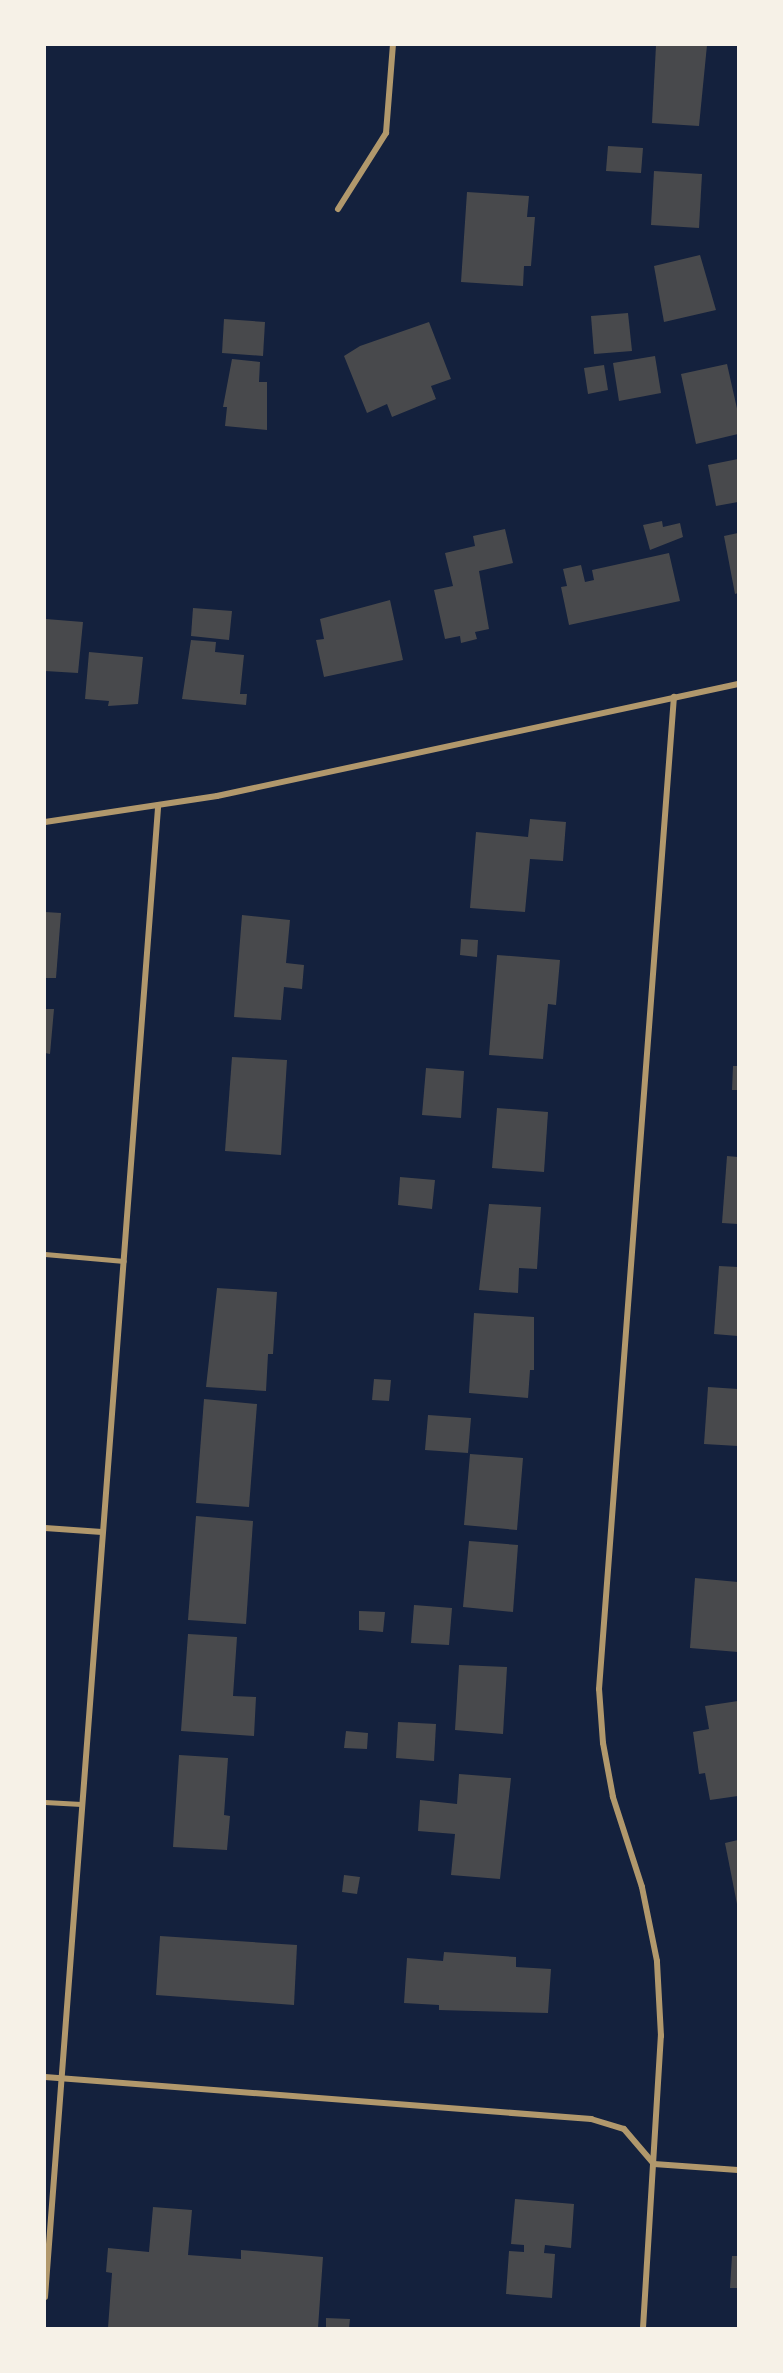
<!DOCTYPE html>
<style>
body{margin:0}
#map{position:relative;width:783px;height:2373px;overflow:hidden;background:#14213d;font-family:"DejaVu Sans",sans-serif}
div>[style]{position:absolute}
.building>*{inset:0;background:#48494c}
.service>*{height:4.5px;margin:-2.25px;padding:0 2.25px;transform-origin:2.25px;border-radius:2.25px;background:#b1986c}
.minor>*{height:6px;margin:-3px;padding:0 3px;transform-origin:3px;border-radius:3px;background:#b1986c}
span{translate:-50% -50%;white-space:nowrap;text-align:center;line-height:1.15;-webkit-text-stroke:4.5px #f6f1e7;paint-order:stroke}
.frame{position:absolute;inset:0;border:46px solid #f6f1e7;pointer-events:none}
</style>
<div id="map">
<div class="building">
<div style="clip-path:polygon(656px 45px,707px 45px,699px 126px,652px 123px)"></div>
<div style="clip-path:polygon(608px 146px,643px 148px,641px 173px,606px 171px)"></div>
<div style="clip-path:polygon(654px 171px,702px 174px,699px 228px,651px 225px)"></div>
<div style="clip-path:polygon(467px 192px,529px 196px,527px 217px,535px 217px,531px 266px,524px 266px,523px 286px,461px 282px)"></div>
<div style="clip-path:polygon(700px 255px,716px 310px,664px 322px,654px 266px)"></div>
<div style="clip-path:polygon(628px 313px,632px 351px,594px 354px,591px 316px)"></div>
<div style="clip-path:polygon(224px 319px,265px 322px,263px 356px,222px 353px)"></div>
<div style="clip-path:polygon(429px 322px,451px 379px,431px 386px,436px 399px,392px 417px,387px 404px,367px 413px,344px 356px,360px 346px)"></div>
<div style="clip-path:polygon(655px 356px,661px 393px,619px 401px,613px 363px)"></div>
<div style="clip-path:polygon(232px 359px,260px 362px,259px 382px,267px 382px,267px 430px,225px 426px,227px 407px,223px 407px)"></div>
<div style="clip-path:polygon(727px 364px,738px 413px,738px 434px,696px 444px,681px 374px)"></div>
<div style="clip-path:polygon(604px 365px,608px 390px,588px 394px,584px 368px)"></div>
<div style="clip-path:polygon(738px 459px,738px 502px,716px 506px,708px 465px)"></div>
<div style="clip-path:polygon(662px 521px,663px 527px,680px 523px,683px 537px,650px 550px,643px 525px)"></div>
<div style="clip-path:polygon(505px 529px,513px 563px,479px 571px,489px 629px,475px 632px,477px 639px,461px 643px,460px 636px,445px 639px,434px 590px,453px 586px,445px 553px,475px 546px,473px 536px)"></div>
<div style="clip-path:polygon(738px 533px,738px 593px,735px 594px,724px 536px)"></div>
<div style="clip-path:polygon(669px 553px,680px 601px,569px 625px,561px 587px,567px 586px,563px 569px,581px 565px,585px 582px,594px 580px,592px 570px)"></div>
<div style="clip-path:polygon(390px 600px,403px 660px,324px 677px,316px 640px,324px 639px,320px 619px)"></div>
<div style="clip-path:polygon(193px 608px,232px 611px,229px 640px,191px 636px)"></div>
<div style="clip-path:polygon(46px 619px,83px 622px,78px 673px,45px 671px)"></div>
<div style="clip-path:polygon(191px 640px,216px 642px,215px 652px,244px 655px,240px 694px,247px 694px,246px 705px,182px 699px)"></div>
<div style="clip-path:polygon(89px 652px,143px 657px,138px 704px,108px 706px,109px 701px,85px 699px)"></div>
<div style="clip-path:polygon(530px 819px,566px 822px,563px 861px,530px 859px,525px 912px,470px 908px,476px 832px,528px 837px)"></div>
<div style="clip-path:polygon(45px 912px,61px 913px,56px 978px,45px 978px)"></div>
<div style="clip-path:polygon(242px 915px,290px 920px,286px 963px,304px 965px,302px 989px,284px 987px,281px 1020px,234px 1017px)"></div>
<div style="clip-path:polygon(461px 939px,478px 940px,477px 957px,460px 955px)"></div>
<div style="clip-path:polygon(497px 955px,560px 960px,556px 1005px,548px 1004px,543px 1059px,489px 1055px)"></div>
<div style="clip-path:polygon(45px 1009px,54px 1009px,50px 1054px,45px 1053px)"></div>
<div style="clip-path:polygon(232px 1057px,287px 1060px,281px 1155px,225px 1151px)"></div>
<div style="clip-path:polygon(733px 1066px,738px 1066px,738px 1090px,732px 1090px)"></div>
<div style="clip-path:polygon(426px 1068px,464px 1071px,461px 1118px,422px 1115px)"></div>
<div style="clip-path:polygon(497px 1108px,548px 1112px,544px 1172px,492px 1168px)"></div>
<div style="clip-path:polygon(727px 1156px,738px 1157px,738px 1224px,722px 1223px)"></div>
<div style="clip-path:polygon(400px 1177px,435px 1180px,432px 1209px,398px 1205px)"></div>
<div style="clip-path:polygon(489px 1204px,541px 1207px,537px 1269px,519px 1268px,518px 1293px,479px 1290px)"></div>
<div style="clip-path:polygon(719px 1266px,738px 1267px,738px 1336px,714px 1334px)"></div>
<div style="clip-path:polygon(217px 1288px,277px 1292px,273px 1354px,268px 1354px,266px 1391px,206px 1387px)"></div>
<div style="clip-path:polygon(474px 1313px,534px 1317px,534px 1370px,530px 1370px,528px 1398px,469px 1393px)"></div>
<div style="clip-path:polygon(374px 1379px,391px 1380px,389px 1401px,372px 1400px)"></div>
<div style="clip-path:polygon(708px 1387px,738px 1389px,738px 1446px,704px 1444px)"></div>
<div style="clip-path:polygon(204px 1399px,257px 1404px,249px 1507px,196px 1503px)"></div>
<div style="clip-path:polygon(428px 1415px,471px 1418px,468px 1453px,425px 1450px)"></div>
<div style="clip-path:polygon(470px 1454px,523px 1458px,517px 1530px,464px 1525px)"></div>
<div style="clip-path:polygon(196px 1516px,253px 1521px,246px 1624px,188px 1620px)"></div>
<div style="clip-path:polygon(469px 1541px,518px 1545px,513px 1612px,463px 1607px)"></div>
<div style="clip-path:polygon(695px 1578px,738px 1582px,738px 1652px,690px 1648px)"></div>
<div style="clip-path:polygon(414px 1605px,452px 1608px,449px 1645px,411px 1643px)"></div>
<div style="clip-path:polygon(359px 1611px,385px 1612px,383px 1632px,359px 1630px)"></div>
<div style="clip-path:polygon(188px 1634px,237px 1637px,233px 1696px,256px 1697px,254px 1736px,181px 1731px)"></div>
<div style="clip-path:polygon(459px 1665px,507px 1667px,503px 1734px,455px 1730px)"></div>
<div style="clip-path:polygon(738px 1701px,738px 1796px,710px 1800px,705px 1773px,699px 1774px,693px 1732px,709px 1729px,705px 1706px)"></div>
<div style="clip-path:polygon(398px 1722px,436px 1724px,434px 1761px,396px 1758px)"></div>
<div style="clip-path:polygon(346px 1731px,368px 1733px,367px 1749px,344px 1748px)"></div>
<div style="clip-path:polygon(179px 1755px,228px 1758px,224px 1815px,230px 1816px,227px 1850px,173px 1847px)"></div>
<div style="clip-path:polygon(459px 1774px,511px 1778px,500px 1879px,451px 1875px,455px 1834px,418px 1831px,420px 1800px,457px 1804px)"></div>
<div style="clip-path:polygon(738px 1840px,738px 1903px,737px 1904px,725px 1843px)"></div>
<div style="clip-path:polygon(344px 1875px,360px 1877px,357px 1894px,342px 1892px)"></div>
<div style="clip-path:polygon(160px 1936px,297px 1945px,294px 2005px,156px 1995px)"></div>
<div style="clip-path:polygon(444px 1952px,516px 1957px,516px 1967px,551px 1969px,548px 2013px,439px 2010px,439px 2005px,404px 2003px,407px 1958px,443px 1961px)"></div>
<div style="clip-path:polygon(515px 2199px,574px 2204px,571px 2248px,545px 2245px,544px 2253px,555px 2254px,552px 2298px,506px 2294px,509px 2251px,524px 2252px,524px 2245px,511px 2244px)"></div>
<div style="clip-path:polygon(153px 2207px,192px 2210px,188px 2255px,241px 2259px,241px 2250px,323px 2257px,318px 2328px,108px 2328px,112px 2273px,106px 2272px,108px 2248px,149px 2252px)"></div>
<div style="clip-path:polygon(732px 2256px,738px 2256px,738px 2288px,730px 2288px)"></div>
<div style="clip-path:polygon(326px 2318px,350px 2319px,349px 2328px,326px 2328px)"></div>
</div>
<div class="service">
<div style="left:45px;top:1254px;width:79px;rotate:5.1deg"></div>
<div style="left:45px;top:1802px;width:36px;rotate:3deg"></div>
</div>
<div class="minor">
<div style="left:338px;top:209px;width:90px;rotate:-57.7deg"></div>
<div style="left:386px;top:133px;width:88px;rotate:-85.5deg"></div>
<div style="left:45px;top:822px;width:174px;rotate:-8.6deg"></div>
<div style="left:217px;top:796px;width:533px;rotate:-12.13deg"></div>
<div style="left:45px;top:1528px;width:57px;rotate:4deg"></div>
<div style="left:45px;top:2077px;width:548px;rotate:4.4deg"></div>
<div style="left:591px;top:2119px;width:34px;rotate:17deg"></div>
<div style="left:624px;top:2129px;width:46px;rotate:49.4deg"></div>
<div style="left:654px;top:2164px;width:84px;rotate:4.1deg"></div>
<div style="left:45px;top:2297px;width:1494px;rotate:-85.66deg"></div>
<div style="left:643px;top:2328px;width:293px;rotate:-86.5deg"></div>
<div style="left:661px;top:2036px;width:75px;rotate:-93.1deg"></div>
<div style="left:657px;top:1961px;width:76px;rotate:-101.5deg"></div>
<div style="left:642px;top:1887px;width:95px;rotate:-107.9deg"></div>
<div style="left:613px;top:1797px;width:55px;rotate:-100.5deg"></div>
<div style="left:603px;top:1743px;width:54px;rotate:-94.2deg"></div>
<div style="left:599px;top:1689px;width:995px;rotate:-85.68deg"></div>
</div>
<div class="frame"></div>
</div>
